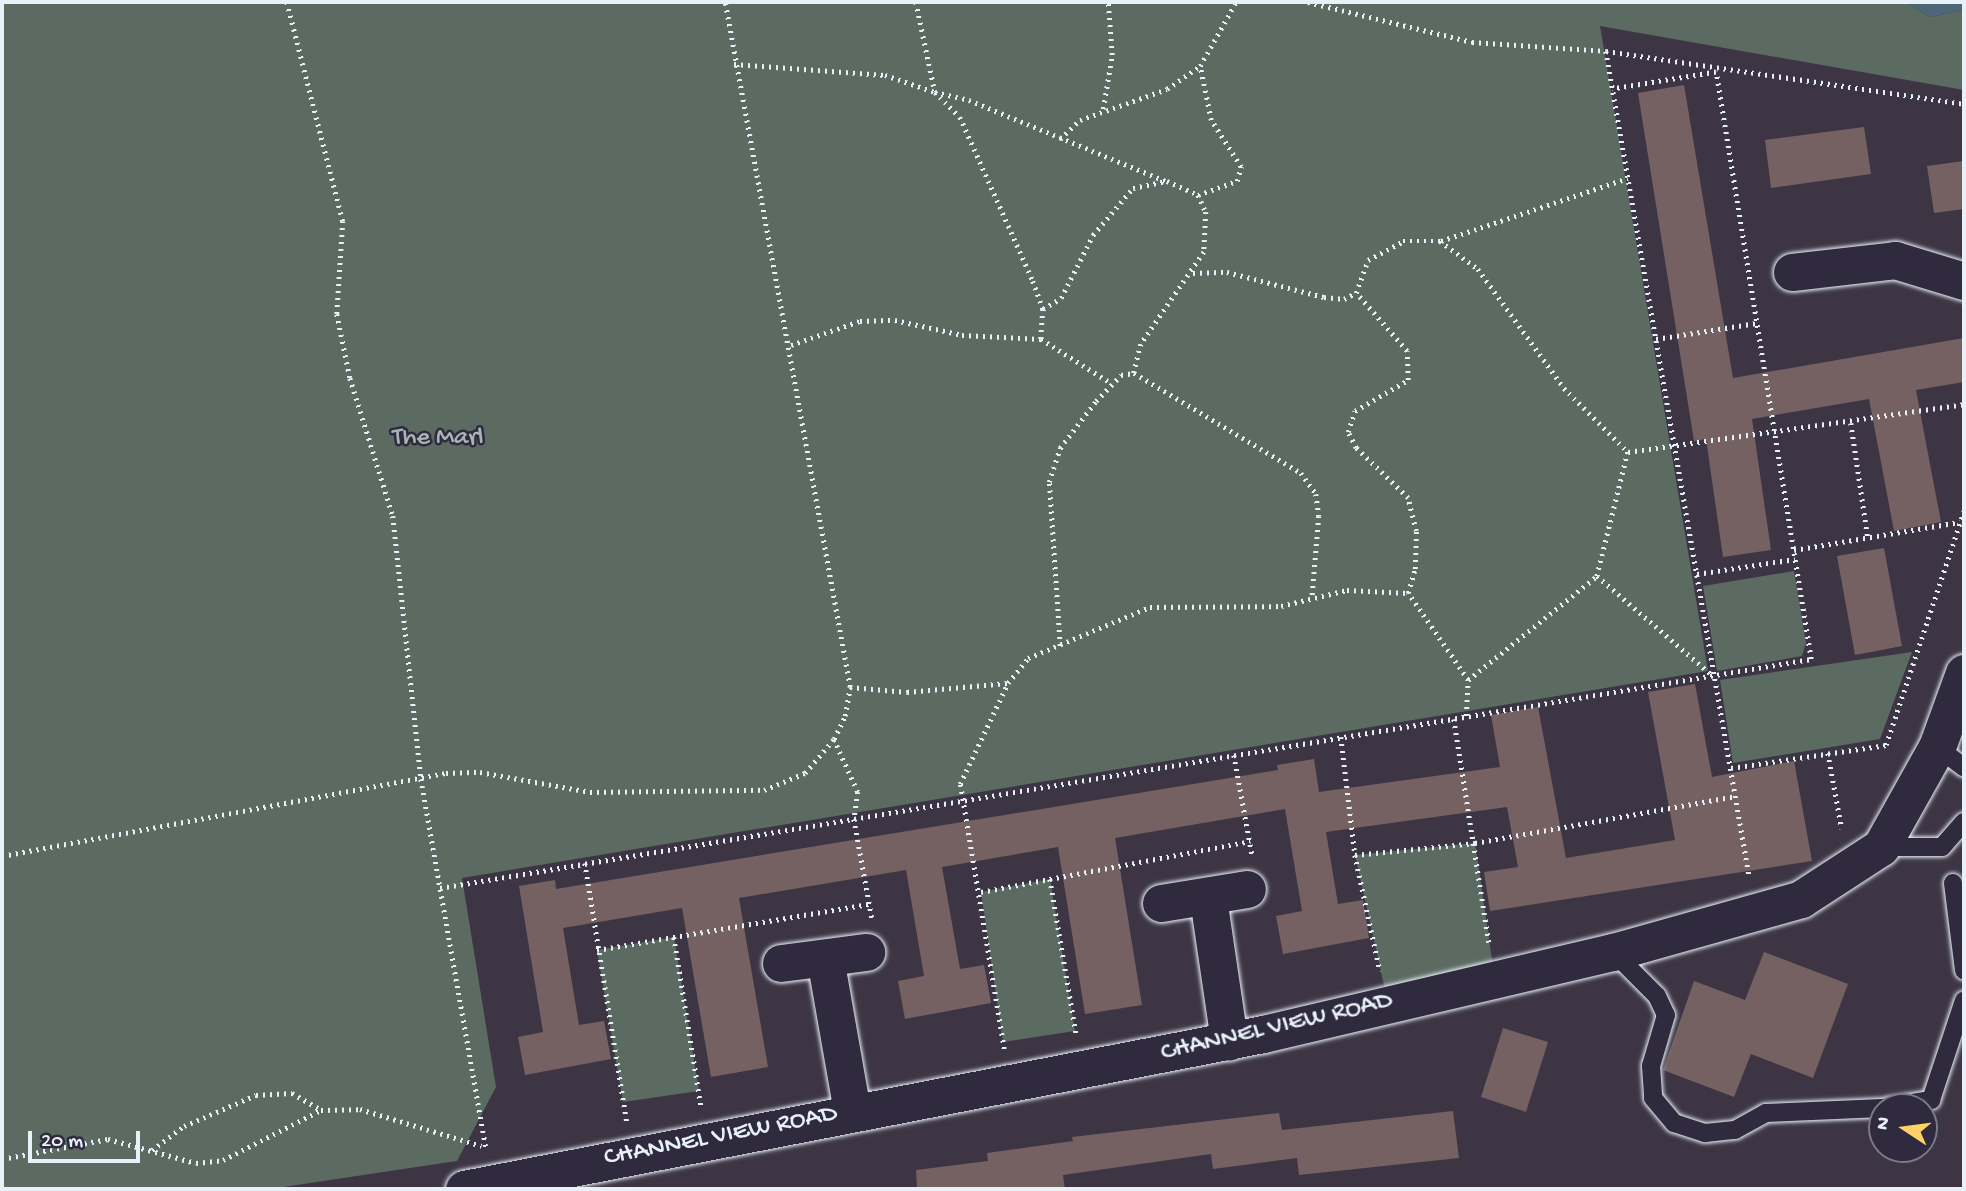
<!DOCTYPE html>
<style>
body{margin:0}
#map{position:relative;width:1966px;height:1191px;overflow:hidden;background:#3d3544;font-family:"Gochi Hand",sans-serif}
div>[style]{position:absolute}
.green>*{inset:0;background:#5c6b61}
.water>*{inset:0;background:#4e6778}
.building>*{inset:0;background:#756161}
.path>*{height:4.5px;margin-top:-2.25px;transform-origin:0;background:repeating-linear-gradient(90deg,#e8f1f8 0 2px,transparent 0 7px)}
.roads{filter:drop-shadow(0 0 2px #e8f1f8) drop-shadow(0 0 2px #e8f1f8)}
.lane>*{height:18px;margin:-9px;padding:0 9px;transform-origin:9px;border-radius:9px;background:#2f2a3d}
.street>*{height:37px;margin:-18.5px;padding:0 18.5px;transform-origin:18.5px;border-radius:18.5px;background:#2f2a3d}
span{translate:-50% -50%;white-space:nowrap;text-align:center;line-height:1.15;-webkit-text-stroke:5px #2f2a3d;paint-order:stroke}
.park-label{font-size:26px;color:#a9b5b4}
.street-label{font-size:26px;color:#e8f1f8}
.frame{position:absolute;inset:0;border:4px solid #e8f1f8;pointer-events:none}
.north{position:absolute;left:1868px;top:1093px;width:70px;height:70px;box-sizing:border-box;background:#2f2a3d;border:2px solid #797a88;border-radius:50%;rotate:283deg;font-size:19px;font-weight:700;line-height:28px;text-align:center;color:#e8f1f8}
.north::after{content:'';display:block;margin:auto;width:24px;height:32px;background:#ffd166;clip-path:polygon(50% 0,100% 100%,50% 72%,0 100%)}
.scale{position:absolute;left:28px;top:1131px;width:112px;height:32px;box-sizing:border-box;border:4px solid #e8f1f8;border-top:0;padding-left:9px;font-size:21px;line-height:24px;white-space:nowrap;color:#e8f1f8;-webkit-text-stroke:5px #2f2a3d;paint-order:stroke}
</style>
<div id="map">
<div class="green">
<div style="clip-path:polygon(2px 2px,1906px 2px,1930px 17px,1964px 10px,1964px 90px,1600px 26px,1708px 671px,462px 878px,496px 1087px,457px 1161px,270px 1189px,2px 1189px)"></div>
<div style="clip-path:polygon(1794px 571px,1806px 643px,1802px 656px,1717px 671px,1703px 586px)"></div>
<div style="clip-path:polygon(1912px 652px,1880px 739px,1733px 763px,1720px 680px)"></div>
<div style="clip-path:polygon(1475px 843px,1495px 980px,1388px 1003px,1355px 855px)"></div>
<div style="clip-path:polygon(1050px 879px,1075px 1031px,1003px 1042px,981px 892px)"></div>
<div style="clip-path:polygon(674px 937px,699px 1091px,623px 1102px,597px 950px)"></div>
</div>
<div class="water">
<div style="clip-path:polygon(1906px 2px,1964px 2px,1964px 10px,1930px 17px)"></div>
</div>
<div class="building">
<div style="clip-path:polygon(1684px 85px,1733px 378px,1964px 338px,1964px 382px,1916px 390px,1941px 522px,1894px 531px,1869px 399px,1752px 419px,1771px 550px,1723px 557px,1706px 439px,1694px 441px,1638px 93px)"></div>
<div style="clip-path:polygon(1864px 127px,1871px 174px,1771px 188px,1765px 140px)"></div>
<div style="clip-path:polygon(1964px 161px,1964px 209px,1934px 213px,1927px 166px)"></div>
<div style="clip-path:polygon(1884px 548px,1902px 646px,1855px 655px,1837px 556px)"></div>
<div style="clip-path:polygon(1695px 684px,1712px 777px,1794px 761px,1812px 861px,1490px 911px,1484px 872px,1518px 867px,1507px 807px,1326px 832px,1338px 904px,1363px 900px,1369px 938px,1283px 954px,1276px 916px,1302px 911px,1285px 809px,1115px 838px,1142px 1005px,1085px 1014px,1058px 847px,942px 867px,960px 969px,984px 965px,991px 1003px,905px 1019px,898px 981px,924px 976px,906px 870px,739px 898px,768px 1067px,711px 1077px,682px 908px,563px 928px,579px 1025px,604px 1021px,611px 1059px,525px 1075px,518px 1037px,543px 1032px,519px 886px,555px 880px,556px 889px,1278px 770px,1277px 765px,1314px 759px,1319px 792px,1500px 767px,1491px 715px,1538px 707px,1566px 858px,1675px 840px,1648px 692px)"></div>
<div style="clip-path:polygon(1764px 952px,1848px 984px,1813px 1078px,1751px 1054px,1734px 1097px,1663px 1070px,1694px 981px,1745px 1000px)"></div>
<div style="clip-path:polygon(1503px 1028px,1548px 1042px,1526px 1112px,1481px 1097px)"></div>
<div style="clip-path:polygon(1453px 1111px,1459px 1158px,1299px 1175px,1297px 1158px,1213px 1169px,1211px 1154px,1063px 1175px,1065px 1189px,917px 1189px,916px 1170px,988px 1161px,987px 1153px,1073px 1141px,1072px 1137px,1279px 1113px,1282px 1130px)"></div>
</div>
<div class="path">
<div style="left:287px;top:2px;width:226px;rotate:75.7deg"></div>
<div style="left:343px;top:221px;width:93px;rotate:93.7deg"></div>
<div style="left:337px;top:314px;width:65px;rotate:78.5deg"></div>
<div style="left:350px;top:378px;width:145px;rotate:72.7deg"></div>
<div style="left:393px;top:516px;width:264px;rotate:83.9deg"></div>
<div style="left:421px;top:779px;width:376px;rotate:80deg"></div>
<div style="left:916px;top:2px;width:92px;rotate:78.1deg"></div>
<div style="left:935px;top:92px;width:35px;rotate:13deg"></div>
<div style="left:969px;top:100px;width:213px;rotate:22.4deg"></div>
<div style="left:1308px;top:2px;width:169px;rotate:13.7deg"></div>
<div style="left:1472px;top:42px;width:134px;rotate:3.8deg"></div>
<div style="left:1606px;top:51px;width:362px;rotate:8.4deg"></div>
<div style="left:1606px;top:51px;width:836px;rotate:80.15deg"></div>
<div style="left:734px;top:64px;width:151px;rotate:4.2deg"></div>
<div style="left:885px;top:75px;width:53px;rotate:18.8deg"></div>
<div style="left:935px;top:92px;width:35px;rotate:45deg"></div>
<div style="left:960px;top:117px;width:180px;rotate:66deg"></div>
<div style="left:1033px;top:281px;width:30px;rotate:70deg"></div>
<div style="left:1043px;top:309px;width:30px;rotate:94deg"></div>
<div style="left:1103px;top:109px;width:55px;rotate:-80.5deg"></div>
<div style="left:1112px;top:55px;width:53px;rotate:-94.3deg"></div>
<div style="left:1060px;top:139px;width:28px;rotate:-44deg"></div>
<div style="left:1080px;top:120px;width:92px;rotate:-19.6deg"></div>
<div style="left:1167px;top:89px;width:40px;rotate:-34.9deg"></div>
<div style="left:1198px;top:195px;width:41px;rotate:-19.7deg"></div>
<div style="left:1237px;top:181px;width:15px;rotate:-74deg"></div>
<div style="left:1241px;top:167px;width:56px;rotate:-122.6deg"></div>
<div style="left:1211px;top:120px;width:55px;rotate:-101.5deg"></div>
<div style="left:1200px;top:66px;width:73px;rotate:-60.6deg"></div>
<div style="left:1441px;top:241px;width:197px;rotate:-18.6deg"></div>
<div style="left:1193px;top:273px;width:34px;rotate:-2deg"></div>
<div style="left:1227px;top:272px;width:100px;rotate:14.5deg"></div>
<div style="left:1324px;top:297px;width:20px;rotate:6deg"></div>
<div style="left:1344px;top:299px;width:13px;rotate:-27deg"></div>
<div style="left:1043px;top:309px;width:21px;rotate:-31deg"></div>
<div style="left:1061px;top:298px;width:71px;rotate:-63.1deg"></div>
<div style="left:1093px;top:235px;width:62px;rotate:-49.6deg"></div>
<div style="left:1133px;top:188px;width:35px;rotate:-12deg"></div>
<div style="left:1167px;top:181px;width:34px;rotate:24deg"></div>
<div style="left:1198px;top:195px;width:19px;rotate:65deg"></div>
<div style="left:1206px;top:212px;width:40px;rotate:92.9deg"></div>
<div style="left:1204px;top:252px;width:112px;rotate:124.4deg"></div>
<div style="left:1141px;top:344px;width:30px;rotate:104deg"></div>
<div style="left:1656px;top:339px;width:102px;rotate:-9deg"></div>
<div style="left:791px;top:345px;width:73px;rotate:-19.2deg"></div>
<div style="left:860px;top:321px;width:35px;rotate:-2deg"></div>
<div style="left:895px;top:320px;width:69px;rotate:12.6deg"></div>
<div style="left:962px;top:335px;width:79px;rotate:2.9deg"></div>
<div style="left:1041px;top:339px;width:83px;rotate:32.2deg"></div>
<div style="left:1851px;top:423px;width:116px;rotate:81.6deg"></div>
<div style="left:1628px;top:452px;width:339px;rotate:-8.1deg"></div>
<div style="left:1794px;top:550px;width:168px;rotate:-9.6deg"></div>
<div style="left:1697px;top:574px;width:99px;rotate:-8.7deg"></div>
<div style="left:1060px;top:646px;width:164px;rotate:-93.8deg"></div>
<div style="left:1049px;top:482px;width:36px;rotate:-72deg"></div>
<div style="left:1060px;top:448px;width:59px;rotate:-52.5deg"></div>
<div style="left:1096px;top:401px;width:36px;rotate:-46deg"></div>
<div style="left:1121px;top:375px;width:13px;rotate:-9deg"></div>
<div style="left:1134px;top:373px;width:195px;rotate:30.9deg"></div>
<div style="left:1301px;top:473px;width:26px;rotate:54deg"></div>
<div style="left:1316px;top:494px;width:22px;rotate:82deg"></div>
<div style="left:1319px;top:516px;width:83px;rotate:94.8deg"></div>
<div style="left:1468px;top:680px;width:166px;rotate:-38.9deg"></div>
<div style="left:850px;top:687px;width:57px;rotate:5deg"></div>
<div style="left:907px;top:692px;width:101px;rotate:-5.1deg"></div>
<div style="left:1466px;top:716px;width:36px;rotate:-87deg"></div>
<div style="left:1468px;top:680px;width:106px;rotate:-124.6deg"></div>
<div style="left:1408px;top:593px;width:25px;rotate:-74deg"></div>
<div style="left:1415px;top:569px;width:38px;rotate:-88deg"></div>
<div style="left:1416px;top:531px;width:34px;rotate:-104deg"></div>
<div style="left:1408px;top:498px;width:72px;rotate:-136.1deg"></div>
<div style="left:1356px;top:448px;width:18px;rotate:-117deg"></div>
<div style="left:1348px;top:432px;width:22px;rotate:-72deg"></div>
<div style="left:1355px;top:411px;width:61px;rotate:-30.3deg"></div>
<div style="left:1408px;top:380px;width:29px;rotate:-92deg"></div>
<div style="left:1407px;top:351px;width:77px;rotate:-131.3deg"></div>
<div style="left:1356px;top:293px;width:35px;rotate:-70deg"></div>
<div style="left:1368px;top:260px;width:40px;rotate:-28deg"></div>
<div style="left:1403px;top:241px;width:37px"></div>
<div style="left:1440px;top:241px;width:47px;rotate:36.4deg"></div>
<div style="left:1478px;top:269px;width:147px;rotate:54.1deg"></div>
<div style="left:1564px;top:388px;width:91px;rotate:45deg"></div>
<div style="left:1628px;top:452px;width:128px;rotate:104deg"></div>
<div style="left:1597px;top:576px;width:152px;rotate:40.7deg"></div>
<div style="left:1454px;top:719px;width:226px;rotate:81.1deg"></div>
<div style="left:1341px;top:737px;width:119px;rotate:83.2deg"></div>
<div style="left:1355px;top:855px;width:119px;rotate:77.8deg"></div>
<div style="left:834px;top:739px;width:58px;rotate:65.6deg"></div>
<div style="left:858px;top:792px;width:27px;rotate:98deg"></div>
<div style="left:854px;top:819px;width:101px;rotate:79.7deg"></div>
<div style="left:1828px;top:753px;width:77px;rotate:79.6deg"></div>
<div style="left:1234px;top:755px;width:101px;rotate:79.7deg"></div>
<div style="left:1731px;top:768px;width:157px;rotate:-8.4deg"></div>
<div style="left:1886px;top:745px;width:247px;rotate:-71.6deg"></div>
<div style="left:1355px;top:855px;width:121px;rotate:-5.7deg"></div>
<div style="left:1475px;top:843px;width:264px;rotate:-10.2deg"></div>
<div style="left:2px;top:856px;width:452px;rotate:-10.6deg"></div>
<div style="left:446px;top:773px;width:34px;rotate:-2deg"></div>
<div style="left:480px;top:772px;width:112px;rotate:10.3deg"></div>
<div style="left:590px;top:792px;width:174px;rotate:-0.7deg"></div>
<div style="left:764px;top:790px;width:44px;rotate:-22.5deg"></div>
<div style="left:805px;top:773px;width:45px;rotate:-49.5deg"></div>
<div style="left:834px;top:739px;width:25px;rotate:-64deg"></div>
<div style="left:845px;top:716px;width:29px;rotate:-80deg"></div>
<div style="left:850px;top:687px;width:696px;rotate:-100.34deg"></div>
<div style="left:585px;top:863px;width:262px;rotate:80.8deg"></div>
<div style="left:1050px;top:879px;width:156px;rotate:80.4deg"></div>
<div style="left:440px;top:888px;width:1390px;rotate:-9.48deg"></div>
<div style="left:1811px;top:659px;width:595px;rotate:-99.19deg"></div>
<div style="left:1716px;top:72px;width:105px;rotate:170.7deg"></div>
<div style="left:981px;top:892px;width:274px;rotate:-10.7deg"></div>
<div style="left:674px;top:937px;width:171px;rotate:80.9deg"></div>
<div style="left:597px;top:950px;width:277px;rotate:-9.6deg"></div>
<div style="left:1004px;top:1049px;width:269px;rotate:-99.4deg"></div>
<div style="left:960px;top:784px;width:112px;rotate:-64.6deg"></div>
<div style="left:1008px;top:683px;width:32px;rotate:-51deg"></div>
<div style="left:1028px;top:658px;width:132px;rotate:-22.7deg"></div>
<div style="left:1150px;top:607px;width:131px;rotate:-0.4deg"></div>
<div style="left:1281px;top:606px;width:68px;rotate:-13.6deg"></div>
<div style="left:1347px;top:590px;width:61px;rotate:2.8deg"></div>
<div style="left:152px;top:1150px;width:40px;rotate:-37deg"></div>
<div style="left:184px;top:1126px;width:78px;rotate:-23.3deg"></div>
<div style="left:256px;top:1095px;width:36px;rotate:-3deg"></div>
<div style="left:292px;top:1093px;width:34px;rotate:30deg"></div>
<div style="left:2px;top:1159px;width:108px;rotate:-10.7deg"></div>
<div style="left:108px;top:1139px;width:91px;rotate:15.3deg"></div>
<div style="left:196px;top:1163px;width:27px;rotate:-6deg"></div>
<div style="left:223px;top:1160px;width:110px;rotate:-27deg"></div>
<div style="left:321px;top:1110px;width:39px;rotate:-1deg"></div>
<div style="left:360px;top:1109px;width:127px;rotate:16.9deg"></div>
</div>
<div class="roads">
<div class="lane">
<div style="left:1937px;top:747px;width:34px;rotate:37deg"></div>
<div style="left:1881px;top:847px;width:61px"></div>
<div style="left:1942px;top:847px;width:33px;rotate:-49deg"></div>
<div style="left:1953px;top:883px;width:88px;rotate:82.8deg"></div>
<div style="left:1613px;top:952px;width:62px;rotate:45deg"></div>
<div style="left:1657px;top:996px;width:21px;rotate:65deg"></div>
<div style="left:1666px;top:1015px;width:53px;rotate:106.4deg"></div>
<div style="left:1651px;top:1066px;width:32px;rotate:86deg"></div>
<div style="left:1653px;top:1098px;width:33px;rotate:50deg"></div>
<div style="left:1674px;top:1123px;width:33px;rotate:18deg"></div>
<div style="left:1705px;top:1133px;width:30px;rotate:-6deg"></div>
<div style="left:1735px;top:1130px;width:35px;rotate:-29deg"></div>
<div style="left:1766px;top:1113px;width:116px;rotate:-2.5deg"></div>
<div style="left:1887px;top:1107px;width:45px;rotate:-9deg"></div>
<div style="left:1931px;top:1100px;width:105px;rotate:-71.7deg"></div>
</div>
<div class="street">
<div style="left:1792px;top:272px;width:104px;rotate:-6.6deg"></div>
<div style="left:1895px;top:260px;width:72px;rotate:16.9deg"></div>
<div style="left:1208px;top:898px;width:145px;rotate:81.6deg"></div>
<div style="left:1161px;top:903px;width:87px;rotate:-9.2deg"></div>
<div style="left:825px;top:958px;width:155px;rotate:80deg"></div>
<div style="left:781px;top:963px;width:86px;rotate:-7.4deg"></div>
<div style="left:464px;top:1189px;width:814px;rotate:-10.98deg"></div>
<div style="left:1263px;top:1034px;width:359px;rotate:-13.2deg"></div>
<div style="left:1613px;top:952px;width:195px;rotate:-15.7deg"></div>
<div style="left:1801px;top:899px;width:95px;rotate:-33deg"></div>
<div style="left:1881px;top:847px;width:115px;rotate:-60.8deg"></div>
<div style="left:1937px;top:747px;width:79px;rotate:-70deg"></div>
</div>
</div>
<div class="park-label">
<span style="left:438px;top:439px">The Marl</span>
</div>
<div class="street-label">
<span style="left:1277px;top:1028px;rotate:-13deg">CHANNEL VIEW ROAD</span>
<span style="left:721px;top:1137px;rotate:-11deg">CHANNEL VIEW ROAD</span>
</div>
<div class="frame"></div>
<div class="north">N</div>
<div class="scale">20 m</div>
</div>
